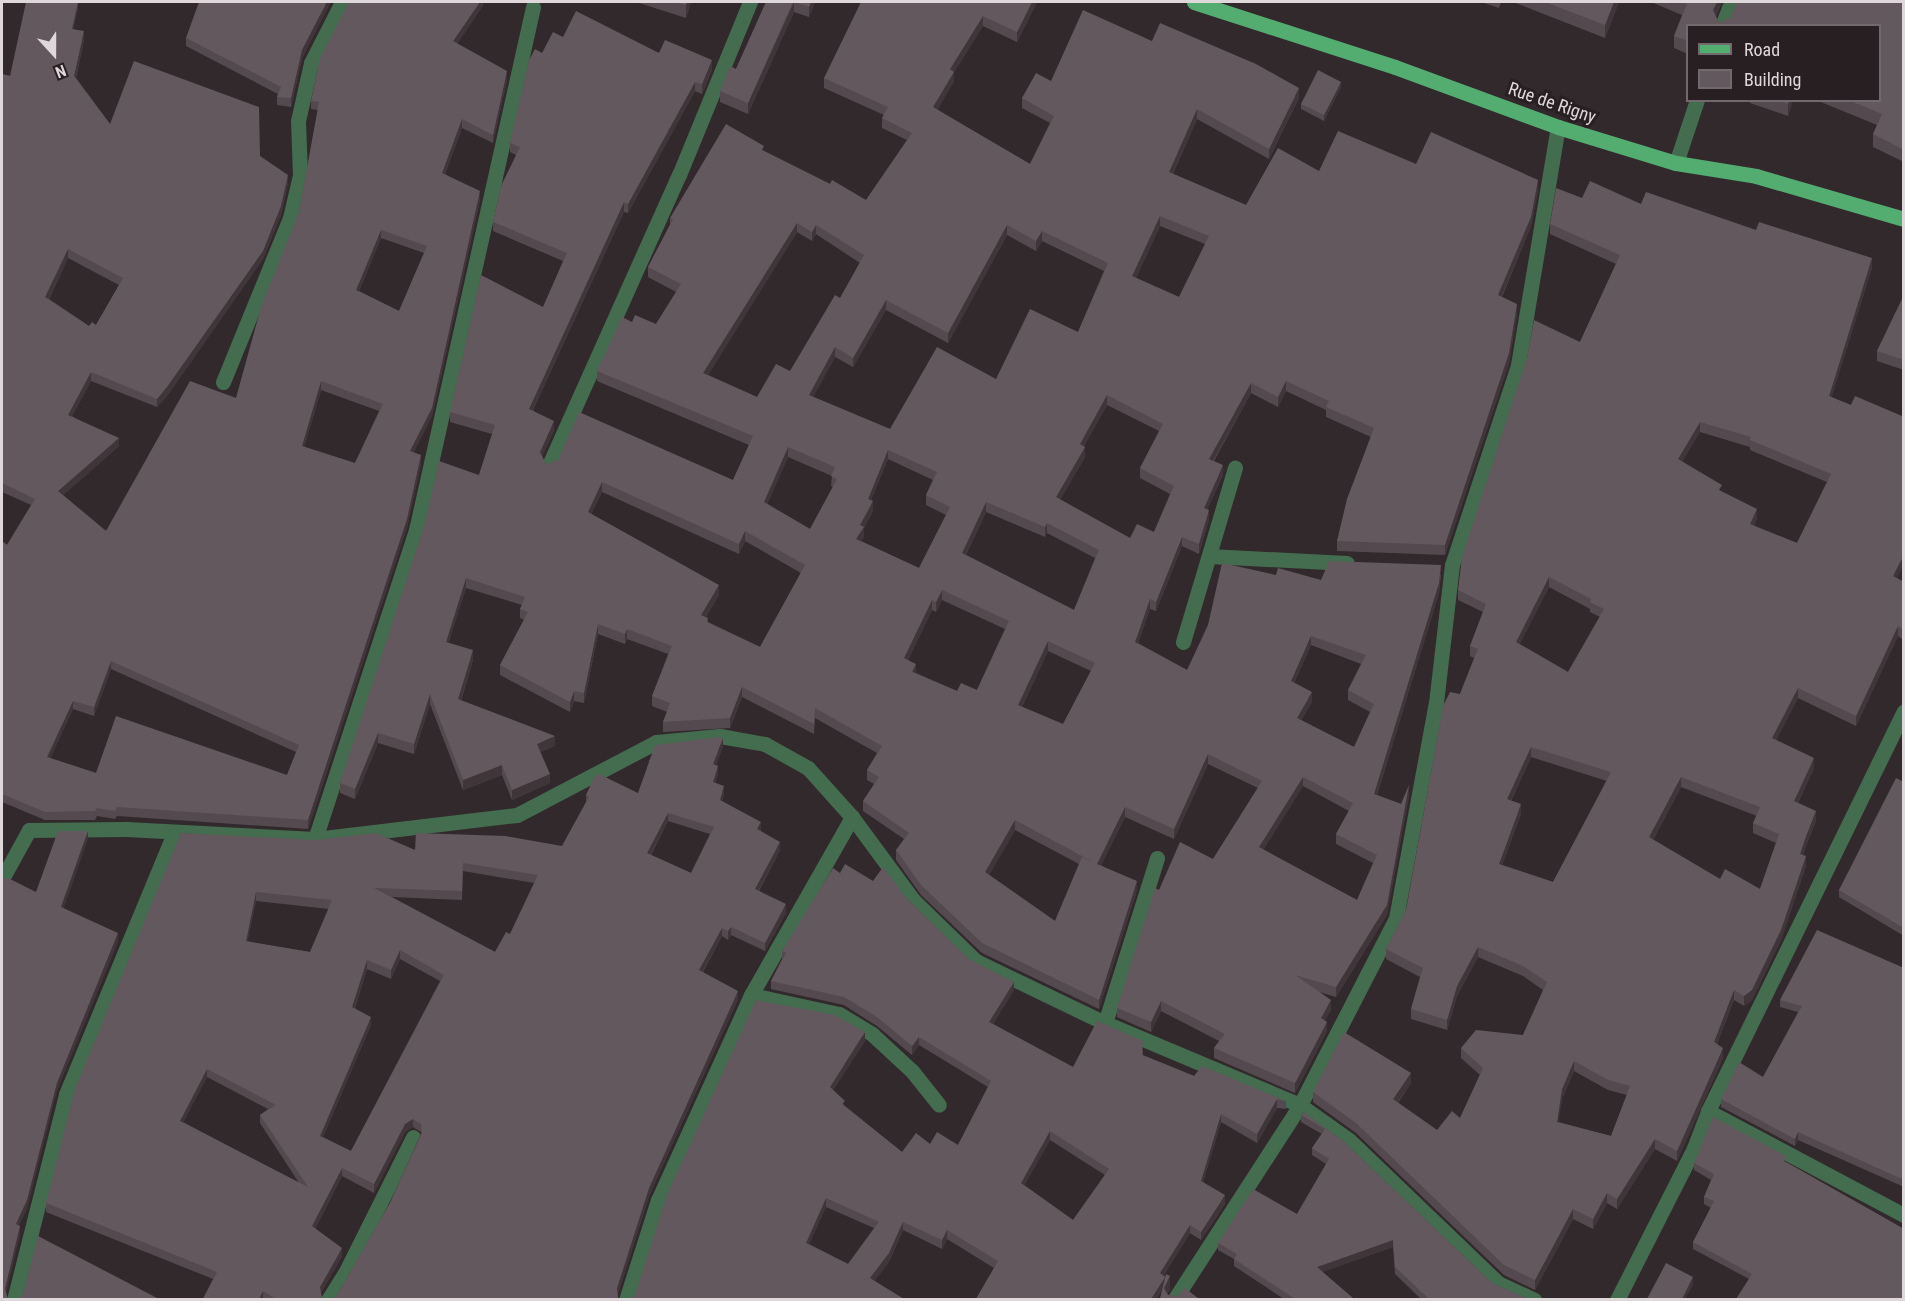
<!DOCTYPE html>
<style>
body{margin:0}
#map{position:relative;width:1905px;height:1301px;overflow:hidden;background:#32292d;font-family:"Roboto Condensed",sans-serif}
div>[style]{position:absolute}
.minor>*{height:15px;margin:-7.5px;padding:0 7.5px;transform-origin:7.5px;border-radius:7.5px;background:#446c4f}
.major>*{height:15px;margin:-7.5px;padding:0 7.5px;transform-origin:7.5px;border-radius:7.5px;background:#53ac70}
.wall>*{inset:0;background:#54494e}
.shaded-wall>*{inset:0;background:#40363a}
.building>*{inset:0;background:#62585d}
span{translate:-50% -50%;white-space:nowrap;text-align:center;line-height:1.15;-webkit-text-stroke:6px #281f23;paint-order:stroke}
.street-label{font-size:18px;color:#dfd8db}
.frame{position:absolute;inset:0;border:3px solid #dfd8db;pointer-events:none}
.legend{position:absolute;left:1686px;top:24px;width:195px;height:78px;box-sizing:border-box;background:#281f23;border:2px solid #71696d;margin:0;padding:8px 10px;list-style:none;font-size:18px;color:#dfd8db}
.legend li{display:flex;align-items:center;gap:12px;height:30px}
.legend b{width:30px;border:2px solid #71696d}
.north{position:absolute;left:24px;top:24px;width:60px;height:60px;-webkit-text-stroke:4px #281f23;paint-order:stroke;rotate:159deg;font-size:16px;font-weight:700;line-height:24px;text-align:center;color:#dfd8db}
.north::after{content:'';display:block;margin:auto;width:21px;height:27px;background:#dfd8db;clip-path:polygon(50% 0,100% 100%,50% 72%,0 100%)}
</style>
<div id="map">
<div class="minor">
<div style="left:1722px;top:26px;width:26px;rotate:-69deg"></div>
<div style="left:1676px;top:163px;width:66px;rotate:-71.6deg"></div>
<div style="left:223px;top:382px;width:177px;rotate:-67.8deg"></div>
<div style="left:290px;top:218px;width:44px;rotate:-76.9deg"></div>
<div style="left:300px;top:175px;width:54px;rotate:-92.1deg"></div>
<div style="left:298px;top:121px;width:59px;rotate:-77.4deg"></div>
<div style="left:311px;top:63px;width:68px;rotate:-63.1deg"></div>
<div style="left:549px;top:465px;width:318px;rotate:-65.9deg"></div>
<div style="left:679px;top:175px;width:187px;rotate:-67.7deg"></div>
<div style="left:1209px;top:556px;width:138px;rotate:2.9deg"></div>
<div style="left:1183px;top:642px;width:182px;rotate:-73.4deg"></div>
<div style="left:315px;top:839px;width:325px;rotate:-71.9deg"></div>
<div style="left:416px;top:530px;width:536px;rotate:-77.39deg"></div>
<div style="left:2px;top:879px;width:56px;rotate:-61.1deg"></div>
<div style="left:29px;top:830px;width:97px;rotate:-0.6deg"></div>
<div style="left:126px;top:829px;width:189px;rotate:3deg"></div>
<div style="left:315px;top:839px;width:203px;rotate:-6.8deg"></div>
<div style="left:517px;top:815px;width:157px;rotate:-27.7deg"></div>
<div style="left:656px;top:742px;width:64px;rotate:-5.4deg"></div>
<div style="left:720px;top:736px;width:46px;rotate:10.1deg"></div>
<div style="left:765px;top:744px;width:49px;rotate:29.2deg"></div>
<div style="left:808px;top:768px;width:66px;rotate:48.1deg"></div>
<div style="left:852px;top:817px;width:104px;rotate:53.6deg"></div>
<div style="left:914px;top:901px;width:86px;rotate:44.1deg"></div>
<div style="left:976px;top:961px;width:143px;rotate:25.7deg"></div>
<div style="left:1105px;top:1023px;width:212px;rotate:22.8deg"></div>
<div style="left:1300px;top:1105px;width:60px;rotate:35.5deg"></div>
<div style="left:1349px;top:1140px;width:207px;rotate:43.8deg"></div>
<div style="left:1498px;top:1283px;width:40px;rotate:25deg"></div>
<div style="left:751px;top:995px;width:90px;rotate:12.2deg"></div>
<div style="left:839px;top:1014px;width:39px;rotate:31deg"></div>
<div style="left:872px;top:1034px;width:54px;rotate:42.8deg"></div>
<div style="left:912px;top:1071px;width:43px;rotate:51.5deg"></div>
<div style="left:1105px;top:1023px;width:173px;rotate:-72.5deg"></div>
<div style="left:1708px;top:1111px;width:222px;rotate:28deg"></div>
<div style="left:14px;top:1300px;width:212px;rotate:-75.8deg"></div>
<div style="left:66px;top:1094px;width:282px;rotate:-67.5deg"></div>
<div style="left:328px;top:1300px;width:32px;rotate:-58deg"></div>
<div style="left:345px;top:1273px;width:152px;rotate:-63.4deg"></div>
<div style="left:626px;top:1300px;width:105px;rotate:-72.3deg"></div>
<div style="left:658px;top:1200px;width:225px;rotate:-65.6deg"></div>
<div style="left:751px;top:995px;width:205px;rotate:-60.4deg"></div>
<div style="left:1174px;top:1300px;width:232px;rotate:-57.1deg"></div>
<div style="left:1300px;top:1105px;width:210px;rotate:-62.8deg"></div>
<div style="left:1396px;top:918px;width:219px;rotate:-79.5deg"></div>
<div style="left:1436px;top:703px;width:139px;rotate:-83.4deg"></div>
<div style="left:1452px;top:565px;width:211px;rotate:-71.7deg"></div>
<div style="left:1518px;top:365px;width:241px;rotate:-80.5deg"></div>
<div style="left:1617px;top:1300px;width:170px;rotate:-63.1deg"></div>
<div style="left:1694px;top:1148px;width:40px;rotate:-69deg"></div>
<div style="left:1708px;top:1111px;width:445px;rotate:-63.9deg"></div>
</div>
<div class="major">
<div style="left:1194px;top:2px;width:211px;rotate:17.9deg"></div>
<div style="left:1395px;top:67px;width:174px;rotate:20.2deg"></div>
<div style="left:1558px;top:127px;width:123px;rotate:17deg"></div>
<div style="left:1676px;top:163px;width:81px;rotate:9.2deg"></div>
<div style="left:1756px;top:176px;width:154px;rotate:16.2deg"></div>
</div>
<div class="wall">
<div style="clip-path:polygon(evenodd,78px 2px,78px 8px,73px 29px,84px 40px,76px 78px,110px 124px,260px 156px,288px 183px,281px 215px,263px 259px,167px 396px,157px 407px,91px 381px,72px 416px,119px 446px,63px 495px,106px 531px,236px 398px,299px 212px,318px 110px,311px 109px,311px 101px,483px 2px,483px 5px,457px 44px,507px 80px,493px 143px,462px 128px,445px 174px,480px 200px,432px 416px,413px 453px,421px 464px,407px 527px,308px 829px,117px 816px,115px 819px,97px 816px,95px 820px,45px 820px,2px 802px,2px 541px,7px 545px,31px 505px,2px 492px,2px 74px,10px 76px,78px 2px,381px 238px,424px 253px,399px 311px,359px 291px,381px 238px,78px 2px,68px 258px,119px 285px,96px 325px,89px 326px,49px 299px,68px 258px,78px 2px,321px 390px,379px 411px,355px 463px,304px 447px,321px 390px,78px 2px,111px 669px,296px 752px,287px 775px,96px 773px,50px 758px,73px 709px,94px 716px,111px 669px)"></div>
<div style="clip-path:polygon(636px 2px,691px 2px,686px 18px)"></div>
<div style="clip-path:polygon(766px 2px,815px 2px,809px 17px,794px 12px,748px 114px,720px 102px,720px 91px,736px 69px)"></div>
<div style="clip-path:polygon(evenodd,1037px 2px,1017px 42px,983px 26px,954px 72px,954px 81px,937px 110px,1030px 164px,1050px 123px,1022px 108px,1022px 98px,1051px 81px,1152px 41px,1299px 98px,1269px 159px,1197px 119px,1173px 174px,1246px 205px,1319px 171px,1416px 164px,1538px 190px,1531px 226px,1502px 297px,1517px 314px,1509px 363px,1445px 555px,1337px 551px,1337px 541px,1371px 437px,1326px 417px,1326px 410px,1286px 391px,1278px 407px,1251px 393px,1214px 461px,1223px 475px,1207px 509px,1209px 520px,1200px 550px,1199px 554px,1182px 546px,1156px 611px,1150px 609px,1138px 643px,1187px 670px,1276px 575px,1321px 580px,1441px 574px,1439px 593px,1377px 795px,1401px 804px,1409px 795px,1387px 915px,1336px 997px,1319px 992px,1331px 1010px,1325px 1020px,1327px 1031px,1295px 1093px,1214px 1058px,1214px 1048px,1219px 1041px,1161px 1011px,1151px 1032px,1117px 1017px,1117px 1008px,1159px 890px,1213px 859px,1258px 788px,1208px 764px,1174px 839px,1125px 817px,1101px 865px,1137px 890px,1099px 1009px,982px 953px,921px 895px,896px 860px,896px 850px,904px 839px,863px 811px,863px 801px,874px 784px,867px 780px,867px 770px,877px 753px,815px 718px,814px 734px,742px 697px,730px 728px,663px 732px,663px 722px,667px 712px,652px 706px,652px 696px,668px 654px,627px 639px,625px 644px,598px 634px,584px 703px,574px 701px,570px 712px,500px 675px,500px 665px,524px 620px,520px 618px,520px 609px,522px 605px,466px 588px,448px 643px,473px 660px,461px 701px,555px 746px,540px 752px,550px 783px,512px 800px,502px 775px,463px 790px,430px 704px,414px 754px,378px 743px,355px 799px,340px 793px,340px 783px,479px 475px,492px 434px,450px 422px,450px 412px,543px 307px,563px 261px,493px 231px,493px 222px,516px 155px,510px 152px,510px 143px,542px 53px,563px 37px,659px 53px,712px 70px,702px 94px,695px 91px,628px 213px,624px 212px,533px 410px,554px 430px,542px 457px,546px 464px,733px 480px,749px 445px,597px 381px,597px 371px,632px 322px,656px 324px,676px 292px,648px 277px,648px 267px,670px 225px,670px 218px,764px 151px,830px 184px,866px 200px,907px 140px,882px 128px,882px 118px,884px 115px,824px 88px,824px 78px,988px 3px,1037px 2px,1160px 226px,1205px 244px,1179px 297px,1136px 278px,1160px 226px,1037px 2px,797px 232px,812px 241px,816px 234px,860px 263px,840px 298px,790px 371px,757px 397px,708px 375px,797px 232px,1037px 2px,1007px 235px,1036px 251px,1042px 241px,1104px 271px,1078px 332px,996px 379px,890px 429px,813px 397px,835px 357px,853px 367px,886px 310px,948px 343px,1007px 235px,1037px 2px,1107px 405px,1159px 431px,1140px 468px,1140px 478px,1170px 494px,1154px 532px,1130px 538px,1060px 500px,1085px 457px,1084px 446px,1107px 405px,1037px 2px,788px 457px,832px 476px,831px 486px,833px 487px,810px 529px,767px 504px,788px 457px,1037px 2px,888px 459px,933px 480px,926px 495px,926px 505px,946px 515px,919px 568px,861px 541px,864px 537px,864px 528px,873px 511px,871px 500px,888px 459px,1037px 2px,602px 492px,739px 554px,745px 541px,801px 573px,760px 647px,708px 622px,706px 617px,719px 595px,591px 514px,602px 492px,1037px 2px,986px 512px,1045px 537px,1047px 533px,1095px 558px,1074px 610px,966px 555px,986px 512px,1037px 2px,942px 600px,1005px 629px,977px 690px,957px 691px,916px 673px,908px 660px,932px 610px,936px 612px,942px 600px,1037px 2px,1311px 645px,1361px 664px,1348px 690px,1348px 700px,1370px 712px,1354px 747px,1301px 720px,1312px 702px,1294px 683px,1311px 645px,1037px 2px,1048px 651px,1091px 671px,1063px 724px,1022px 707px,1048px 651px,1037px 2px,1303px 786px,1349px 811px,1336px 834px,1336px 844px,1373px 863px,1357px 900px,1263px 850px,1303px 786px,1037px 2px,1015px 830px,1079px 864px,1055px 921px,989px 875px,1015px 830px)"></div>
<div style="clip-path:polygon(1481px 2px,1501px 2px,1499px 8px)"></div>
<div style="clip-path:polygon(1513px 2px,1619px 2px,1605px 38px)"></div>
<div style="clip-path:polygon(1651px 2px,1722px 2px,1716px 16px,1719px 23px,1904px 2px,1904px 162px,1873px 147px,1873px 134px,1877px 125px,1816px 100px,1880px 100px,1688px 26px,1688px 54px,1674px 48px,1674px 36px,1682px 15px)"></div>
<div style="clip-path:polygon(186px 38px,302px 59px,291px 107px,277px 105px,277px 97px,278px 94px,186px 46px)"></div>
<div style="clip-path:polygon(1341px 87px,1324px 121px,1301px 109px,1301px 104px)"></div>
<div style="clip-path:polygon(1750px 100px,1793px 100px,1788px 116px,1750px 103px)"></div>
<div style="clip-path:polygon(evenodd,1582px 198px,1641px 204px,1756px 230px,1872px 268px,1831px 397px,1897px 578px,1904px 582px,1904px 637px,1902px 639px,1898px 636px,1856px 726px,1798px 698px,1776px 740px,1814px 768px,1798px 803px,1816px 821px,1806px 846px,1803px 855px,1806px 866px,1781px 940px,1752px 1000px,1744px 1006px,1734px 1000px,1717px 1044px,1723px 1058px,1677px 1161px,1655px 1149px,1617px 1209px,1607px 1203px,1593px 1229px,1573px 1219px,1535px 1290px,1504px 1275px,1356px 1133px,1313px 1102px,1313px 1092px,1411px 1083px,1398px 1103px,1437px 1130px,1460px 1118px,1480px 1075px,1461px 1058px,1461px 1048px,1523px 1035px,1543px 990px,1523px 976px,1478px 957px,1457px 996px,1447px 1030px,1411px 1019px,1411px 1009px,1420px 977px,1386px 959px,1386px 949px,1406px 910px,1460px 694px,1474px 658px,1470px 656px,1470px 646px,1483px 612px,1458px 600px,1458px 590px,1580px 342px,1616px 264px,1550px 234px,1550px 224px,1582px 198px,1700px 432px,1750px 447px,1750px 450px,1827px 482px,1797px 543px,1754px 526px,1757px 519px,1682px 461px,1700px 432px,1582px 198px,1549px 587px,1590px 609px,1590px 612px,1600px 617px,1568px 672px,1519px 644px,1549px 587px,1582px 198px,1531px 757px,1607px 781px,1553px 882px,1502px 865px,1521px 814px,1511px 801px,1531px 757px,1582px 198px,1681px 787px,1757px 816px,1753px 823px,1753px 833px,1776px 843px,1760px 889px,1720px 879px,1653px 840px,1681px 787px,1582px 198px,1574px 1071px,1608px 1090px,1627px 1095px,1611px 1136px,1558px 1122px,1562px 1099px,1574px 1071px)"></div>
<div style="clip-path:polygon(1904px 295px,1904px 370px,1877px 361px,1877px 351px)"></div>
<div style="clip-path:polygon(evenodd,723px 746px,716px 765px,718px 774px,715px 783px,724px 794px,722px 801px,761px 830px,761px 831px,780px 850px,759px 891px,786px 913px,765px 951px,731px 935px,728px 940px,722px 936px,703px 972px,738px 999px,649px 1196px,618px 1294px,618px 1298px,624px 1299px,203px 1299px,213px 1279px,46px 1212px,46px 1203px,181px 833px,415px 850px,562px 846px,586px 802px,586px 795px,638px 793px,723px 746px,668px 821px,710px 834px,691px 873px,651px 855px,668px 821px,723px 746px,463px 871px,534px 883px,510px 934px,495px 952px,392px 897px,462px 900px,463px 871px,723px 746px,256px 901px,329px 909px,310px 952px,247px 942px,256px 901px,723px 746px,400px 959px,440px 981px,351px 1151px,323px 1137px,371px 1025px,355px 1008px,367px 969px,391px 979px,400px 959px,723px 746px,207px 1077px,268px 1109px,260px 1115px,260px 1123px,299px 1183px,183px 1122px,207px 1077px,723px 746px,413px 1127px,421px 1132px,421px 1133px,390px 1203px,336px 1297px,322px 1299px,321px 1293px,342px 1256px,315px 1229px,342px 1176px,374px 1193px,405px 1132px,413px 1127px)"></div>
<div style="clip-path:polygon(1904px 782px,1904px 936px,1839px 897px,1839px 890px)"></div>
<div style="clip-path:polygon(evenodd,840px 873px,873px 881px,907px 899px,969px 959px,1014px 990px,993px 1024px,1073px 1067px,1143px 1050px,1143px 1055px,1194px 1076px,1286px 1101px,1286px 1109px,1277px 1108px,1257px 1143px,1221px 1122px,1203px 1182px,1225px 1204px,1201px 1240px,1190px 1233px,1164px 1275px,1170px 1289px,1167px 1294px,1168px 1295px,1199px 1299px,1160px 1299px,1162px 1290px,1156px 1299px,976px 1299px,994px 1268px,947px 1239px,942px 1249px,903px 1230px,889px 1262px,874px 1281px,635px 1295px,865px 1041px,833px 1090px,845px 1106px,902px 1152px,930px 1144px,958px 1145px,988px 1087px,919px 1045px,912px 1055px,877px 1026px,844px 1005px,771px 989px,771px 981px,782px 959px,782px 951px,840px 873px,1050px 1140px,1105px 1175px,1073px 1220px,1024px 1185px,1050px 1140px,840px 873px,826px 1207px,874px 1228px,848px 1264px,809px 1244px,826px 1207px)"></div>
<div style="clip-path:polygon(1904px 968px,1904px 1187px,1798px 1140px,1795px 1146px,1721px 1107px,1721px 1099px,1763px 1077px,1798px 1012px,1780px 1007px,1780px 1000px)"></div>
<div style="clip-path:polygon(1303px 1112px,1343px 1141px,1492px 1283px,1528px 1299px,1421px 1299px,1395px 1274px,1393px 1247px,1322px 1272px,1354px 1299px,1284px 1299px,1234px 1266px,1234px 1259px,1218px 1250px,1218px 1243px,1297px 1214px,1326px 1164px,1312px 1155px,1312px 1148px,1322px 1134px,1301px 1122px,1301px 1115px)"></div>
<div style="clip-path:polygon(1786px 1162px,1904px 1229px,1749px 1279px,1693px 1249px,1693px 1242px,1711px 1208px,1704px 1204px,1704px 1197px,1711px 1180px,1694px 1170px,1694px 1163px)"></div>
</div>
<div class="shaded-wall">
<div style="clip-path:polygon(78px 2px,78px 8px,72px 38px,72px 29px)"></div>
<div style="clip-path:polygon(327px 2px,331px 2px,302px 59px,291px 107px,291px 98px,302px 50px)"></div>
<div style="clip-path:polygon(480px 2px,483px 2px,483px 5px,453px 50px,453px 41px)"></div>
<div style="clip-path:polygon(687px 2px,691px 2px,686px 18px,686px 5px)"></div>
<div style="clip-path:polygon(794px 2px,794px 12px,748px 114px,748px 103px)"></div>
<div style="clip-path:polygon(811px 2px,815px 2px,809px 17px,809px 7px)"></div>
<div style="clip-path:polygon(1032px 2px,1037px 2px,1017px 42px,1017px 32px)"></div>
<div style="clip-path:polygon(1614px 2px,1619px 2px,1605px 38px,1605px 25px)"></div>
<div style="clip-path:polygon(1717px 2px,1722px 2px,1713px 23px,1713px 10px)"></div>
<div style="clip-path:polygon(983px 16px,983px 26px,954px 72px,954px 81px,933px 117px,933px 107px,950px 69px)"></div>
<div style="clip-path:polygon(84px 31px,84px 40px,74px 85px,74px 76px)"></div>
<div style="clip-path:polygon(712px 60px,712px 70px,702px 94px,702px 84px)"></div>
<div style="clip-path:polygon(507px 71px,507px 80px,493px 143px,493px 135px)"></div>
<div style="clip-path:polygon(695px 82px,695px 91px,628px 213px,628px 204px)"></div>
<div style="clip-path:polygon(1341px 82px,1341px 87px,1324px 121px,1324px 115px)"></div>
<div style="clip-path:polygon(1299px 88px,1299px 98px,1269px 159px,1269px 149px)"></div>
<div style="clip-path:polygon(1789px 100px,1793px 100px,1788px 116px,1788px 104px)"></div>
<div style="clip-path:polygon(1197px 109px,1197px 119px,1169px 182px,1169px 172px)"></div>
<div style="clip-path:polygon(462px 119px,462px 128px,442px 181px,442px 173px)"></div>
<div style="clip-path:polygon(288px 175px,288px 183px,281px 215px,263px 259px,167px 396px,157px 407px,157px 399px)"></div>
<div style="clip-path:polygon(1538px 180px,1538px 190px,1531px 226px,1498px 305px,1498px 295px)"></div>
<div style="clip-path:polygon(480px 191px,480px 200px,432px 416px,410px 460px,410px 451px)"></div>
<div style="clip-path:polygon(624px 202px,624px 212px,529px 418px,529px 409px)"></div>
<div style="clip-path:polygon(1160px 216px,1160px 226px,1132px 286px,1132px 276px)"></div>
<div style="clip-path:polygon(797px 223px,797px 232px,703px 383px,703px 373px)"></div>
<div style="clip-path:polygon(816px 225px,816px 234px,812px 241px,812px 232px)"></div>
<div style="clip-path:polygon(1007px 225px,1007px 235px,948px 343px,948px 333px)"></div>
<div style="clip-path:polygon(381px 230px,381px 238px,356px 298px,356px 290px)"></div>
<div style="clip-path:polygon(1042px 231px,1042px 241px,1036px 251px,1036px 241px)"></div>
<div style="clip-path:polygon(68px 249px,68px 258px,45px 306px,45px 297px)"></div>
<div style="clip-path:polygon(1872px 258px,1872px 268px,1829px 406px,1829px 396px)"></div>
<div style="clip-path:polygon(886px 300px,886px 310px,853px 367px,853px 358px)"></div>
<div style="clip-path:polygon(1517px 304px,1517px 314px,1509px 363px,1445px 555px,1445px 545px)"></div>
<div style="clip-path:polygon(835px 347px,835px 357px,809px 405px,809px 395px)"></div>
<div style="clip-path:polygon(91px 372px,91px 381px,68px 423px,68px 415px)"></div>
<div style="clip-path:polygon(321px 381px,321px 390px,302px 454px,302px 446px)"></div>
<div style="clip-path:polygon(1286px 381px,1286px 391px,1278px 407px,1278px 397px)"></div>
<div style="clip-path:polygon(1251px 383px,1251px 393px,1209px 468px,1209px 459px)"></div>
<div style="clip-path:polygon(1107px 395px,1107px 405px,1080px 454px,1080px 444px)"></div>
<div style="clip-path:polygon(554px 421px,554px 430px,540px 462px,540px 452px)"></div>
<div style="clip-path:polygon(1700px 422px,1700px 432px,1678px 469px,1678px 459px)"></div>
<div style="clip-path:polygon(119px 438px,119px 446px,58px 500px,58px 491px)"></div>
<div style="clip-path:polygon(788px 447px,788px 457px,764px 512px,764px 502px)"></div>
<div style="clip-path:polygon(1085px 447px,1085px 457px,1056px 507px,1056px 497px)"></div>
<div style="clip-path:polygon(888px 450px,888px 459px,868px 508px,868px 499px)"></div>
<div style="clip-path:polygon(421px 455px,421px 464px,407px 527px,308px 829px,308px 820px)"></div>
<div style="clip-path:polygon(1223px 465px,1223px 475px,1204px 517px,1204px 508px)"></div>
<div style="clip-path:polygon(602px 482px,602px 492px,588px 521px,588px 512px)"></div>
<div style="clip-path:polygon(873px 501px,873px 511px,864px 528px,864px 537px,856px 549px,856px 539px,860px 525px)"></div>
<div style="clip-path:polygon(986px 502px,986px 512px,962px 563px,962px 553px)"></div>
<div style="clip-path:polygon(1757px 509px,1757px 519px,1750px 534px,1750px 524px)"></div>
<div style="clip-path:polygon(1209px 510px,1209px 520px,1199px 554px,1199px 544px)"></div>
<div style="clip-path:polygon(1047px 523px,1047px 533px,1045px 537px,1045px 527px)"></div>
<div style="clip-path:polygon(745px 531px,745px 541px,739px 554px,739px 544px)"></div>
<div style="clip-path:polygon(1182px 537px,1182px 546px,1156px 611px,1156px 602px)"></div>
<div style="clip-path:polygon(1904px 555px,1904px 565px,1893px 586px,1893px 576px)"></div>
<div style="clip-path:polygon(1441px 565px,1439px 593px,1374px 804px,1374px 794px)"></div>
<div style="clip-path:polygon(1549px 577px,1549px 587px,1516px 652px,1516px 642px)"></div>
<div style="clip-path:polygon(466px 578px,466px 588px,446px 652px,446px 642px)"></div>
<div style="clip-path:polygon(719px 585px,719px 595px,701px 625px,701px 615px)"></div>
<div style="clip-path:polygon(942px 590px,942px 600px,936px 612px,936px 602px)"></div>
<div style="clip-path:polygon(1150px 599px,1150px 609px,1135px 652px,1135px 642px)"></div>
<div style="clip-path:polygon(932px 600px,932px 610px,904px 668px,904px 658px)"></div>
<div style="clip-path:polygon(598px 624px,598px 634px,584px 703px,584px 693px)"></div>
<div style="clip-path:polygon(1898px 626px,1898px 636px,1856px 726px,1856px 716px)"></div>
<div style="clip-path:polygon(627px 629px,627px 639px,625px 644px,625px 634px)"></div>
<div style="clip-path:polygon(1311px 636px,1311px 645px,1291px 691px,1291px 681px)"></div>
<div style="clip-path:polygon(1048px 641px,1048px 651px,1018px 715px,1018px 705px)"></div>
<div style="clip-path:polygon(473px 650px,473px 660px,458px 709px,458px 699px)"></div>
<div style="clip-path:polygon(111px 661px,111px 669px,94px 716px,94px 707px)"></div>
<div style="clip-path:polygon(916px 664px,916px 673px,912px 672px)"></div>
<div style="clip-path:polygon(742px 687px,742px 697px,730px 728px,730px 718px)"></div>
<div style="clip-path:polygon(1798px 688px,1798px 698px,1772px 748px,1772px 738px)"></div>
<div style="clip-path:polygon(574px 691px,574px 701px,570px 712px,570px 702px)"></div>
<div style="clip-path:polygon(1312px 692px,1312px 702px,1297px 728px,1297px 718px)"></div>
<div style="clip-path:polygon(430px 694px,430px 704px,414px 754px,414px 744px)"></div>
<div style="clip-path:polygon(73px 701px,73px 709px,47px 765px,47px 757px)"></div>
<div style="clip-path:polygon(378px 733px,378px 743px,355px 799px,355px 789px)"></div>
<div style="clip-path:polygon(555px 736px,555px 746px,537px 753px,537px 744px)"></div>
<div style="clip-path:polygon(723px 738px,723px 746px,713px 773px,713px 764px)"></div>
<div style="clip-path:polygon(1531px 747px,1531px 757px,1507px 809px,1507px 799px)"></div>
<div style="clip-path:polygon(1208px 754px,1208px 764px,1174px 839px,1174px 829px)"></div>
<div style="clip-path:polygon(1814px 758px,1814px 768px,1794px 811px,1794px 801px)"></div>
<div style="clip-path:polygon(502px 765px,502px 775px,463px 790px,463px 780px)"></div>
<div style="clip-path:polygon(718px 766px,718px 774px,713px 791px,713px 782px)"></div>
<div style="clip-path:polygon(550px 774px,550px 783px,512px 800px,512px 790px)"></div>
<div style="clip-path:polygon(1303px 777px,1303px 786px,1259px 857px,1259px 847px)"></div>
<div style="clip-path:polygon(1681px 777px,1681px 787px,1649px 847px,1649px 837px)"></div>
<div style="clip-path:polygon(1409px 785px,1409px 795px,1387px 915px,1336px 997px,1336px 987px)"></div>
<div style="clip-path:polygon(724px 786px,724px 794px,720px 809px,720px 800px)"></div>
<div style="clip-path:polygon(1521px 804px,1521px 814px,1499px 874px,1499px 864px)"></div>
<div style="clip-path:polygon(1125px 807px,1125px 817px,1097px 873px,1097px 864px)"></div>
<div style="clip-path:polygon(1816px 811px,1816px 821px,1806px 846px,1800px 864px,1800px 854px,1806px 836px)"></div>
<div style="clip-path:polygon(668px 813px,668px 821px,647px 861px,647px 853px)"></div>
<div style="clip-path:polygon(1015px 820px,1015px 830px,985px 882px,985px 872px)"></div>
<div style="clip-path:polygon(761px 822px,761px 830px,757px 838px,757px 829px)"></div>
<div style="clip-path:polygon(88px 831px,88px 839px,61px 916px,61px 907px)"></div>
<div style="clip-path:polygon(780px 842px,780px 850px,755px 897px,755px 889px)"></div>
<div style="clip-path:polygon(1806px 856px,1806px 866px,1781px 940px,1752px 1000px,1744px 1006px,1744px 996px)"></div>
<div style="clip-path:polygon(1137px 881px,1137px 890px,1099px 1009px,1099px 1000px)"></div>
<div style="clip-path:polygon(256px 892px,256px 901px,246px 950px,246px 941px)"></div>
<div style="clip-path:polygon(786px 904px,786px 913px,765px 951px,765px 943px)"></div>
<div style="clip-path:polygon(731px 927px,731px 935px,728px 940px,728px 931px)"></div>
<div style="clip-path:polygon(722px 928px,722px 936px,699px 978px,699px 970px)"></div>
<div style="clip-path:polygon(118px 933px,118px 942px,57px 1091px,27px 1209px,16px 1232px,16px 1224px,57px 1083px)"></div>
<div style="clip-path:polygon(1478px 947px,1478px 957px,1457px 996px,1447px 1030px,1447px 1020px,1457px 986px)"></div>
<div style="clip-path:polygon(400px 950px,400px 959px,391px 979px,391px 970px)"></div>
<div style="clip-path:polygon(367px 960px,367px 969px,352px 1016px,352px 1007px)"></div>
<div style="clip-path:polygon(1014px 982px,1014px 990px,989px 1030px,989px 1022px)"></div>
<div style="clip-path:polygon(1734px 990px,1734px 1000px,1714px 1052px,1714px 1042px)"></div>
<div style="clip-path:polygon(738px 991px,738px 999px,649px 1196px,617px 1297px,617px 1288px,649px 1188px)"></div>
<div style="clip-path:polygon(1331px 1000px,1331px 1010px,1321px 1028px,1321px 1018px)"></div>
<div style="clip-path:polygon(1161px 1001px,1161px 1011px,1151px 1032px,1151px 1022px)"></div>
<div style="clip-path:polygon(371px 1017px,371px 1025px,320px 1144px,320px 1136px)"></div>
<div style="clip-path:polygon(1327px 1022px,1327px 1031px,1295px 1093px,1295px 1083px)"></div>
<div style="clip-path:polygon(865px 1032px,865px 1041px,830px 1095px,830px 1087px)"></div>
<div style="clip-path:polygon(919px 1037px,919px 1045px,912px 1055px,912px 1046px)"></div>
<div style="clip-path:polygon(1723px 1048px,1723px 1058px,1677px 1161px,1677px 1151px)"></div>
<div style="clip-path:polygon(1574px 1061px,1574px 1071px,1562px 1099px,1557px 1132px,1557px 1122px,1562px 1089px)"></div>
<div style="clip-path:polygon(207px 1069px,207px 1077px,180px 1129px,180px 1121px)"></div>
<div style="clip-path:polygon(1411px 1073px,1411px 1083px,1393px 1109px,1393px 1099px)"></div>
<div style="clip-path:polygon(1277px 1099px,1277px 1108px,1257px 1143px,1257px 1134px)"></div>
<div style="clip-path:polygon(1221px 1114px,1221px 1122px,1201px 1189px,1201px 1181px)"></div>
<div style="clip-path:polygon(413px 1119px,413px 1127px,405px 1132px,374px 1193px,374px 1184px,405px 1124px)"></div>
<div style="clip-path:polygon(1050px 1131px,1050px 1140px,1021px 1192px,1021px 1183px)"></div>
<div style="clip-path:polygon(1798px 1132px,1798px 1140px,1795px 1146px,1795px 1139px)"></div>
<div style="clip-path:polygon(1655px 1139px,1655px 1149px,1617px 1209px,1617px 1199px)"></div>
<div style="clip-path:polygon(342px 1168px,342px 1176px,312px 1235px,312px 1226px)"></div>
<div style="clip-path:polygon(1607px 1193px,1607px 1203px,1593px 1229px,1593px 1219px)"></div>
<div style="clip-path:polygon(1225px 1195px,1225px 1204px,1201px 1240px,1201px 1232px)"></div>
<div style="clip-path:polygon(826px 1198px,826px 1207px,806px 1251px,806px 1243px)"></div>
<div style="clip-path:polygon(1573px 1209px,1573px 1219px,1535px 1290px,1535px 1280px)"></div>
<div style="clip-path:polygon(903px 1222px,903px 1230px,889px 1262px,870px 1287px,870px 1278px)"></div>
<div style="clip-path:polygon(1190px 1225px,1190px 1233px,1160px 1281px,1160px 1273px)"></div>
<div style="clip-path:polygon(20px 1226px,20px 1235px,5px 1298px,5px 1289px)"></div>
<div style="clip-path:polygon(947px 1230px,947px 1239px,942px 1249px,942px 1240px)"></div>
<div style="clip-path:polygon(1393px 1240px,1393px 1247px,1317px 1274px,1317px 1267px)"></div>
<div style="clip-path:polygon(342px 1248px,342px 1256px,320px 1295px,320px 1287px)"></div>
<div style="clip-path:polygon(1170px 1276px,1170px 1289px,1165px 1299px,1164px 1288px)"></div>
<div style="clip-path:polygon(1165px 1277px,1165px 1285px,1156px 1299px,1151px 1299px)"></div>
<div style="clip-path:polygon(1693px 1277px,1693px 1285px,1685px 1299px,1682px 1299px)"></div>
<div style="clip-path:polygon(263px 1291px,263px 1299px,259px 1299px)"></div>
</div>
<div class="building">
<div style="clip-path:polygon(evenodd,26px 2px,78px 2px,72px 29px,84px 31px,74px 76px,110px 124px,134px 61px,259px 107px,260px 156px,288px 175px,281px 206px,263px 251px,167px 387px,157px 399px,91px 372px,68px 415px,119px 438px,58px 491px,106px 531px,190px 381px,236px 398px,261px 307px,299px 212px,319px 102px,311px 101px,320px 58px,349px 2px,480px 2px,453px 41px,507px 71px,493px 135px,462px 119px,442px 173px,480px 191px,432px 408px,410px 451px,421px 455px,407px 519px,308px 820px,117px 807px,115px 811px,97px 808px,95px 811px,45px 812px,2px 794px,2px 541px,7px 545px,35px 499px,2px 483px,2px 74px,10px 76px,26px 2px,381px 230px,427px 246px,399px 311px,356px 290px,381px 230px,26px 2px,68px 249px,123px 278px,96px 325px,92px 322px,89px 326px,45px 297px,68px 249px,26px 2px,321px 381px,383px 404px,355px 463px,302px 446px,321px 381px,26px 2px,111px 661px,299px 745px,287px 775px,116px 716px,96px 773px,47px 757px,73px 701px,94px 707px,111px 661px)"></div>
<div style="clip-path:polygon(199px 2px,327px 2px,302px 50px,291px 98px,277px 97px,281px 87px,186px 38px)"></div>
<div style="clip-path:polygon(674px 2px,687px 2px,686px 5px)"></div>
<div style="clip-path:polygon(766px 2px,793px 2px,748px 103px,720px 91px,730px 66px,736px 69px)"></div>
<div style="clip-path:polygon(795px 2px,811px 2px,809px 7px)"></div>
<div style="clip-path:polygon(evenodd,861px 2px,985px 2px,988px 3px,989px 2px,1032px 2px,1017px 32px,983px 16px,950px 69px,954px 72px,933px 107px,1030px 164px,1054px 116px,1022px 98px,1036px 73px,1051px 81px,1083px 10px,1152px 41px,1160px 23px,1256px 64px,1299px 88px,1269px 149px,1197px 109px,1169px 172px,1246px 205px,1278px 148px,1319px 171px,1338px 131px,1416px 164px,1431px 132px,1538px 180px,1531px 217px,1498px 295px,1517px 304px,1509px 353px,1445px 545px,1337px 541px,1347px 499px,1374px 428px,1326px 407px,1329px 401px,1286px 381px,1278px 397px,1251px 383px,1209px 459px,1223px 465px,1204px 508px,1209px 510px,1200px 540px,1199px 544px,1182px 537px,1156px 602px,1150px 599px,1135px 642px,1187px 670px,1208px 625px,1222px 563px,1276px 575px,1278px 568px,1321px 580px,1329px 561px,1441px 565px,1439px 583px,1374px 794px,1401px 804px,1409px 785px,1387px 905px,1336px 987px,1295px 975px,1331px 1000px,1321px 1018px,1327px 1022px,1295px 1083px,1214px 1048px,1225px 1034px,1161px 1001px,1151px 1022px,1117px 1008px,1155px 888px,1159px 890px,1180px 842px,1213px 859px,1262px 781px,1208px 754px,1174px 829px,1125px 807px,1097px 864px,1137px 881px,1099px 1000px,982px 943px,921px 885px,896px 850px,909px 833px,863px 801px,879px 777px,867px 770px,882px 746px,815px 708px,814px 724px,742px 687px,730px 718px,663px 722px,670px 703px,652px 696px,672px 646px,627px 629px,625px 634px,598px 624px,584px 693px,574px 691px,570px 702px,500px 665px,528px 612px,520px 609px,525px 597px,466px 578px,446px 642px,473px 650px,458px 699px,555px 736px,537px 744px,550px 774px,512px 790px,502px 765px,463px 780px,430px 694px,414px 744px,378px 733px,355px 789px,340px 783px,425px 523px,439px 461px,479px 475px,495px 425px,450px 412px,481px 275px,543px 307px,567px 253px,493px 222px,501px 186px,520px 147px,510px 143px,529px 60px,535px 49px,542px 53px,553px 32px,563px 37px,576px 11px,659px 53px,665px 40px,712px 60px,702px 84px,695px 82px,628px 204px,624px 202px,529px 409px,554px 421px,540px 452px,546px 464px,558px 460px,579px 412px,733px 480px,753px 436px,597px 371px,622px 317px,632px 322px,635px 315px,656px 324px,681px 284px,648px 267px,673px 219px,670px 218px,726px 124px,764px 146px,762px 150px,830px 184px,832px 180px,866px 200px,912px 133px,882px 118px,888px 107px,824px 78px,861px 2px,1160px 216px,1209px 236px,1179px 297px,1132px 276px,1160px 216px,861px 2px,797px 223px,812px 232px,816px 225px,864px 255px,840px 298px,835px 295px,790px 371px,776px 364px,757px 397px,703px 373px,797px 223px,861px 2px,1007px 225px,1036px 241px,1042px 231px,1108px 263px,1078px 332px,1030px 309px,996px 379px,937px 347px,890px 429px,809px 395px,835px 347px,853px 358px,886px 300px,948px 333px,1007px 225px,861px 2px,1107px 395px,1163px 424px,1140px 468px,1174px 486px,1154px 532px,1137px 524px,1130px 538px,1056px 497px,1085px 447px,1080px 444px,1107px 395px,861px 2px,788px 447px,835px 467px,831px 476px,837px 479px,810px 529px,764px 502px,788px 447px,861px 2px,888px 450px,937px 472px,926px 495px,950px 507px,919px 568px,856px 539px,864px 527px,860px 525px,873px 501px,868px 499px,888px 450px,861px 2px,602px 482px,739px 544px,745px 531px,805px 565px,760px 647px,707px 622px,708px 618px,701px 615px,719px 585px,588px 512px,602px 482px,861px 2px,986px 502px,1045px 527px,1047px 523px,1099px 550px,1074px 610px,962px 553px,986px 502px,861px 2px,942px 590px,1009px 621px,977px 690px,961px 683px,957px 691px,912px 672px,916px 664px,904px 658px,932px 600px,936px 602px,942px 590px,861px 2px,1311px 636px,1366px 655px,1348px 690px,1374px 704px,1354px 747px,1297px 718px,1312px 692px,1291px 681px,1311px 636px,861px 2px,1048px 641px,1095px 663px,1063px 724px,1018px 705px,1048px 641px,861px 2px,1303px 777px,1353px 803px,1336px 834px,1377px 855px,1357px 900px,1259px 847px,1303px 777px,861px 2px,1015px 820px,1093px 862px,1082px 857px,1055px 921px,985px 872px,1015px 820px)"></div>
<div style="clip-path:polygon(1545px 2px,1614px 2px,1605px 25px)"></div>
<div style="clip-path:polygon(1681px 2px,1717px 2px,1713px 10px,1719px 23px,1731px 17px,1737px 2px,1904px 2px,1904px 150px,1873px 134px,1882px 114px,1848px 100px,1880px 100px,1880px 26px,1688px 26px,1688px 41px,1674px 36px,1687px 4px)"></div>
<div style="clip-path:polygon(1318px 70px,1341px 82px,1324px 115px,1301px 104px)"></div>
<div style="clip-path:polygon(1779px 100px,1789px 100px,1788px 104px)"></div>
<div style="clip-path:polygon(evenodd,1590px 181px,1641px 204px,1646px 192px,1756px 230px,1759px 222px,1872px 258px,1829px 396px,1851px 405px,1855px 396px,1902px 416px,1904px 414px,1904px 555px,1893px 576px,1904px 582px,1904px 627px,1902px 629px,1898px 626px,1856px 716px,1798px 688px,1772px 738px,1814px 758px,1794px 801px,1816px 811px,1806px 836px,1800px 854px,1806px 856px,1781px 930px,1752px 990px,1744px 996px,1734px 990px,1714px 1042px,1723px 1048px,1677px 1151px,1655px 1139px,1617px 1199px,1607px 1193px,1593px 1219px,1573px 1209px,1535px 1280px,1504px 1265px,1356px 1123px,1313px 1092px,1344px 1032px,1411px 1073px,1393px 1099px,1437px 1130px,1452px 1111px,1460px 1118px,1483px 1068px,1461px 1048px,1476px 1030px,1523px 1035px,1547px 982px,1523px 966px,1478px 947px,1457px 986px,1447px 1020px,1411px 1009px,1423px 968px,1386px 949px,1406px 910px,1443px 706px,1450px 692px,1460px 694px,1478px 649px,1470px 646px,1486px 604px,1458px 590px,1462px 557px,1527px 358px,1534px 320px,1580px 342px,1620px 255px,1550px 224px,1556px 188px,1582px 198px,1590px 181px,1700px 422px,1751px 437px,1750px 440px,1831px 474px,1797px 543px,1750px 524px,1757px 509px,1719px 490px,1722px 485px,1678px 459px,1700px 422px,1590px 181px,1549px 577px,1591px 599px,1590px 602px,1604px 609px,1568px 672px,1516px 642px,1549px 577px,1590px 181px,1531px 747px,1611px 772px,1553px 882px,1499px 864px,1521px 804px,1507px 799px,1531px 747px,1590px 181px,1681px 777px,1760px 807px,1753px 823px,1779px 834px,1760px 889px,1725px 869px,1720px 879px,1649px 837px,1681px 777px,1590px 181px,1574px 1061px,1608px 1080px,1630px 1086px,1611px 1136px,1557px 1122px,1562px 1089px,1574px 1061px)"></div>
<div style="clip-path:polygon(1904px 295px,1904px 360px,1877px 351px)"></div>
<div style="clip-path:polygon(evenodd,720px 737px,723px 738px,713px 764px,718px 766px,713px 782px,724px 786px,720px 800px,761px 822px,757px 829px,780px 842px,755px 889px,786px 904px,765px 943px,731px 927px,728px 931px,722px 928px,699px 970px,738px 991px,649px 1188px,617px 1288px,618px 1298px,624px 1299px,276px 1299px,263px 1291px,259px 1299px,203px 1299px,217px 1272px,46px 1203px,75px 1089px,181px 833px,315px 840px,376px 833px,415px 850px,416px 833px,505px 836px,562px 846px,589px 797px,586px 795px,595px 776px,599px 774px,638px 793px,655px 745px,720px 737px,668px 813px,714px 827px,691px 873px,647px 853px,668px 813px,720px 737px,463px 863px,538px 875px,510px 934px,506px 932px,495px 952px,374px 888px,462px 891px,463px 863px,720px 737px,256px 892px,332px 900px,310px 952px,246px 941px,256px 892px,720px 737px,400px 950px,444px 975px,342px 1168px,374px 1184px,405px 1124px,413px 1119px,421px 1124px,422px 1133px,390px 1203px,336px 1297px,322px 1299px,320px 1287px,342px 1248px,312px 1226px,351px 1151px,320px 1136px,371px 1017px,352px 1007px,367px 960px,391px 970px,400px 950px,720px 737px,207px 1069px,276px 1105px,260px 1115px,308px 1187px,180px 1121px,207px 1069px)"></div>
<div style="clip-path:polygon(1896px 778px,1904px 782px,1904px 928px,1839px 890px)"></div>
<div style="clip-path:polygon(58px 831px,88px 831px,61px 907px,118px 933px,57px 1083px,27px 1200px,16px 1224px,20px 1226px,5px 1289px,8px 1299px,10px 1299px,2px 1299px,2px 879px,8px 878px,36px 892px)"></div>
<div style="clip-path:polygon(evenodd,845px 864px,873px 881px,883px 867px,907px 899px,969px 959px,1014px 982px,989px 1022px,1073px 1067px,1097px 1021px,1143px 1041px,1142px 1055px,1194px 1076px,1202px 1066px,1286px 1101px,1277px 1099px,1257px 1134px,1221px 1114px,1201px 1181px,1225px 1195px,1201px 1232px,1190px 1225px,1160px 1273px,1165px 1277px,1151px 1299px,976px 1299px,998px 1261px,947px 1230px,942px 1240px,903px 1222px,889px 1253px,870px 1278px,904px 1299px,629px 1299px,635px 1295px,667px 1195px,756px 1000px,835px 1015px,865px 1032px,830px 1087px,845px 1101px,842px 1104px,902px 1152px,916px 1133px,930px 1144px,937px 1132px,958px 1145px,991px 1081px,919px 1037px,912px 1046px,877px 1017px,844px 997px,771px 981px,786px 953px,782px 951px,833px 868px,840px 873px,845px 864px,1050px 1131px,1109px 1169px,1073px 1220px,1021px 1183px,1050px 1131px,845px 864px,826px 1198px,879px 1222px,848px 1264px,806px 1243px,826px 1198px)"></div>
<div style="clip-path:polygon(1817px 930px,1904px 968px,1904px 1180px,1798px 1132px,1795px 1139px,1721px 1099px,1739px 1062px,1763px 1077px,1802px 1006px,1780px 1000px)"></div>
<div style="clip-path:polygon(1303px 1112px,1343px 1141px,1492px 1283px,1528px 1299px,1429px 1299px,1395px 1267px,1393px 1240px,1317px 1267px,1354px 1299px,1295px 1299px,1234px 1259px,1237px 1254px,1218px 1243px,1253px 1189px,1297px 1214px,1329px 1159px,1312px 1148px,1325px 1129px,1301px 1115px)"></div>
<div style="clip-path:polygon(1713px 1117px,1786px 1156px,1784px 1161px,1904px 1229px,1904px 1299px,1736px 1299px,1752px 1274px,1693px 1242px,1714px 1201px,1704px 1197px,1714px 1174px,1694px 1163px)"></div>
<div style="clip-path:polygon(38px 1236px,159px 1299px,18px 1299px,23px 1294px)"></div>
<div style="clip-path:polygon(1666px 1263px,1693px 1277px,1682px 1299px,1647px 1299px)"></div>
<div style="clip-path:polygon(1166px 1274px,1170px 1276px,1164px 1288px,1168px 1295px,1178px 1296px,1185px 1288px,1199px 1299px,1160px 1299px)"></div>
</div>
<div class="street-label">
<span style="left:1552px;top:103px;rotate:19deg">Rue de Rigny</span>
</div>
<div class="frame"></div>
<ul class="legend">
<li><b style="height:8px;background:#53ac70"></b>Road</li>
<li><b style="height:16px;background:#62585d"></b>Building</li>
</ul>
<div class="north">N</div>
</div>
